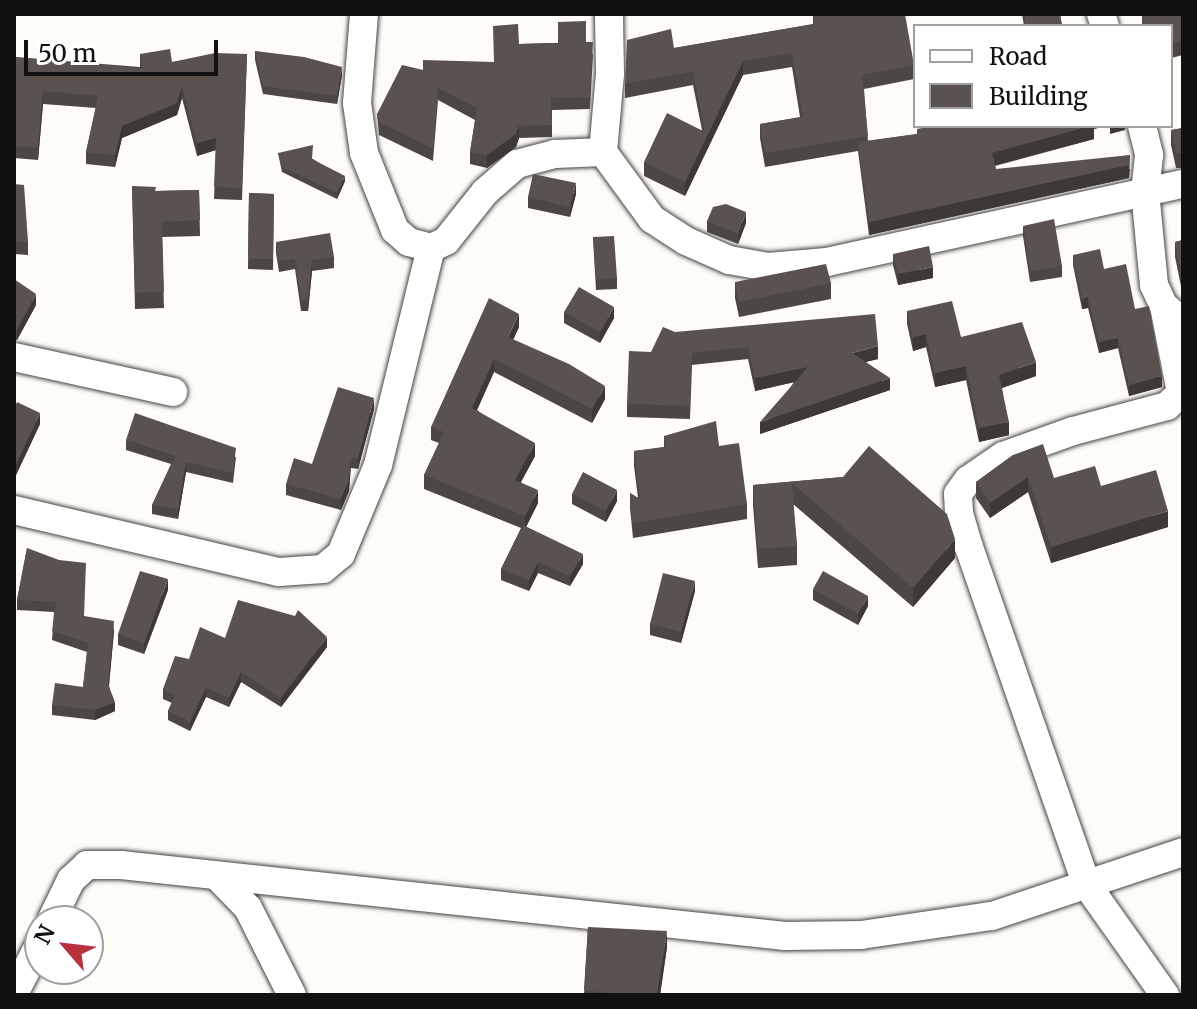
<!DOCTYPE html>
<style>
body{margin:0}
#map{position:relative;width:1197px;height:1009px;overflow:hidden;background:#fefcf6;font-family:Merriweather,serif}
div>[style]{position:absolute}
.roads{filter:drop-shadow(0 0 2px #444) drop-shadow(0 0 2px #444)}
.minor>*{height:28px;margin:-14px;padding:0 14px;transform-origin:14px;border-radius:14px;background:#fff}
.wall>*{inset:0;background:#4d4743}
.shaded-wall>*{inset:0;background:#3e3937}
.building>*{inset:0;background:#59524e}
span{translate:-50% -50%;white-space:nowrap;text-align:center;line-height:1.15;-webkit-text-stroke:8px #fff;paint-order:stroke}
.frame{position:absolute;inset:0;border:16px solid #111;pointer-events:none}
.legend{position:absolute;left:913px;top:24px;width:260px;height:104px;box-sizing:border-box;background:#fff;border:2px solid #a0a0a0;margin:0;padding:10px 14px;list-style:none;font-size:24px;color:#111}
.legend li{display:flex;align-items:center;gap:16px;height:40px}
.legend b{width:40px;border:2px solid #a0a0a0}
.north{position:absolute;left:24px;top:905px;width:80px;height:80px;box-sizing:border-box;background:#fff;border:2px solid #a0a0a0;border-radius:50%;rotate:298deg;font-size:22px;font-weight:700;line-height:32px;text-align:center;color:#111}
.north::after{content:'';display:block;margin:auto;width:28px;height:36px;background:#b9313d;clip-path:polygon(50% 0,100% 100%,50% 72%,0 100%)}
.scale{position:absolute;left:24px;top:40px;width:194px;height:36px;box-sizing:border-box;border:4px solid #111;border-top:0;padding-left:10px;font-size:24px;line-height:28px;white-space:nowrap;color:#111;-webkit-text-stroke:6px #fff;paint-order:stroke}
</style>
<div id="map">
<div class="roads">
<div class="minor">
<div style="left:364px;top:14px;width:89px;rotate:94.5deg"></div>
<div style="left:357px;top:103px;width:50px;rotate:82deg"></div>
<div style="left:364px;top:153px;width:83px;rotate:68.1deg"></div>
<div style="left:395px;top:230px;width:18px;rotate:41deg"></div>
<div style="left:409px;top:242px;width:23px;rotate:15deg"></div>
<div style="left:1101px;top:14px;width:13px;rotate:72deg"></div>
<div style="left:1142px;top:126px;width:30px;rotate:76deg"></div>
<div style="left:1149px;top:155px;width:36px;rotate:96deg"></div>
<div style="left:1145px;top:191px;width:94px;rotate:84.5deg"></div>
<div style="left:1154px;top:285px;width:23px;rotate:65deg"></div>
<div style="left:1164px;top:306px;width:16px;rotate:40deg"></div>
<div style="left:603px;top:152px;width:83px;rotate:53.8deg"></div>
<div style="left:652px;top:219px;width:40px;rotate:32.9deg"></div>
<div style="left:686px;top:241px;width:47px;rotate:23.8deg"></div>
<div style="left:729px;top:260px;width:40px;rotate:10deg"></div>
<div style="left:768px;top:267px;width:59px;rotate:-4.8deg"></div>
<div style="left:827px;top:262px;width:364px;rotate:-12.4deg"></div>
<div style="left:1164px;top:306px;width:89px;rotate:78.9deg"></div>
<div style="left:1181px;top:393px;width:19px;rotate:137deg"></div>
<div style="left:1167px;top:406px;width:97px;rotate:165.1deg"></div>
<div style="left:1073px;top:431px;width:74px;rotate:160.3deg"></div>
<div style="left:1003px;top:456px;width:42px;rotate:145.6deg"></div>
<div style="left:968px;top:480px;width:17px;rotate:126deg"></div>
<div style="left:958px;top:494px;width:19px;rotate:87deg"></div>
<div style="left:959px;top:513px;width:35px;rotate:74deg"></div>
<div style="left:969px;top:547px;width:358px;rotate:70.8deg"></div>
<div style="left:1087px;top:885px;width:135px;rotate:54.7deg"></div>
<div style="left:14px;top:357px;width:163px;rotate:12.4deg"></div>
<div style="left:14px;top:510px;width:272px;rotate:13.2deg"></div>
<div style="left:279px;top:572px;width:44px;rotate:-3.9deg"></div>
<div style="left:323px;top:569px;width:23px;rotate:-40deg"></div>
<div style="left:341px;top:554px;width:96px;rotate:-67.4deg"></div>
<div style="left:378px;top:465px;width:223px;rotate:-76.3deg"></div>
<div style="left:431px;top:248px;width:17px;rotate:-25deg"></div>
<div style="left:446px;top:241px;width:63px;rotate:-51.5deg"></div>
<div style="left:485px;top:192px;width:43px;rotate:-41.2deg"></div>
<div style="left:517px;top:164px;width:39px;rotate:-15deg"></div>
<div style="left:555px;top:154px;width:48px;rotate:-2.4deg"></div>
<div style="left:603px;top:152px;width:78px;rotate:-84.9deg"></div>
<div style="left:610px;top:74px;width:60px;rotate:-91deg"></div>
<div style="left:218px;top:877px;width:43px;rotate:45.9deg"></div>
<div style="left:248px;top:908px;width:97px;rotate:63.2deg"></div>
<div style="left:51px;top:921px;width:46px;rotate:-64deg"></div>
<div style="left:71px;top:880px;width:22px;rotate:-43deg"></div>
<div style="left:87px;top:865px;width:34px"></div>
<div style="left:121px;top:865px;width:668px;rotate:6.1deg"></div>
<div style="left:785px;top:936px;width:76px;rotate:-0.8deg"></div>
<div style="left:861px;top:935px;width:132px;rotate:-8.3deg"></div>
<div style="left:992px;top:916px;width:201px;rotate:-18.5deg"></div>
<div style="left:14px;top:994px;width:57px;rotate:-63deg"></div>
</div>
</div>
<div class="wall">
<div style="clip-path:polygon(813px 14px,914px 65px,914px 79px,864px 89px,868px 141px,917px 134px,917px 129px,938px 126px,1105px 126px,1094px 129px,1094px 139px,995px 166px,996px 169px,1130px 169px,1129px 178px,869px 235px,858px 151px,765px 167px,760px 138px,760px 124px,800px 117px,792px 67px,743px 75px,685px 196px,644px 176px,644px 162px,702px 130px,693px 85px,625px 98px,625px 84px,674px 48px,813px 24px)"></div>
<div style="clip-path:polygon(1022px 14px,1060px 14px,1062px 26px,1024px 26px)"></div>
<div style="clip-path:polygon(1142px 14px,1183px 14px,1183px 55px,1171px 58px,1171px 26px,1142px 26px)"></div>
<div style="clip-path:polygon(586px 42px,593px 55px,590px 109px,552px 110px,552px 137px,519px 138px,516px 147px,487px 168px,470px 164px,470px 152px,475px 120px,438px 100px,433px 161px,379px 135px,377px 114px,423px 70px,494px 62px,519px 44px)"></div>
<div style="clip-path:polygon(255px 51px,342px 75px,337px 104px,263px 94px,255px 60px)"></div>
<div style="clip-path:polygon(140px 54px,172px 62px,247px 54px,242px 200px,214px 199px,216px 150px,197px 156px,182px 98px,177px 115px,122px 138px,115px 167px,86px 164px,86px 152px,96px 108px,43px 104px,38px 160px,14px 158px,14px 57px,140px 67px)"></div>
<div style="clip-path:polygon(1183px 128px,1183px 168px,1176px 168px,1171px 145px,1171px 130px)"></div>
<div style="clip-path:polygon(278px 153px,313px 159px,345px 181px,337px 199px,282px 172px)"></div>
<div style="clip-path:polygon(14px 184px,28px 242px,28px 255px,14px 254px)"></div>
<div style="clip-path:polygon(132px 186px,156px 191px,199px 190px,200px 236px,162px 237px,164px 308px,135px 309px)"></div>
<div style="clip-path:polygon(249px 193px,274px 194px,273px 270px,248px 269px)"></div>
<div style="clip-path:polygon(576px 194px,570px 217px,528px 208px,528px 197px)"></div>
<div style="clip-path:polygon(707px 221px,746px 223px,738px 244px,707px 232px)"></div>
<div style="clip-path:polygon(1023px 226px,1062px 266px,1062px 277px,1030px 282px,1023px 236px)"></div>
<div style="clip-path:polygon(593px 237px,617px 278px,617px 289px,596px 290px)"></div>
<div style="clip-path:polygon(1183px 240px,1183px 296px,1175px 257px,1175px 242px)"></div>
<div style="clip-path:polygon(276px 242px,334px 257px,334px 268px,312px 271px,308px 311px,301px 311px,295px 269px,279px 272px,276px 253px)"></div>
<div style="clip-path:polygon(893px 254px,933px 278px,898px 285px,893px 265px)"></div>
<div style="clip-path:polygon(1073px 255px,1104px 269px,1135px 309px,1162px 387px,1129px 396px,1118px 348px,1099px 353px,1088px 308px,1082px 309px,1073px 265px)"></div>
<div style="clip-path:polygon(14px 279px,36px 305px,17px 340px,14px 341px)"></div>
<div style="clip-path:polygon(735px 282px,831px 283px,831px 299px,739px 317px,735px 298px)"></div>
<div style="clip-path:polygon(907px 311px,1036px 376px,1002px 388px,1009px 435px,979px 442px,966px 380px,935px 387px,926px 347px,913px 351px,907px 324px)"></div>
<div style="clip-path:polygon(564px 312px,614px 318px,600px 343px,564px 323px)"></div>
<div style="clip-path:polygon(519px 327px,513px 340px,605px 399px,592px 423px,494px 372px,477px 410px,535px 456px,521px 482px,538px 503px,526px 527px,583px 564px,570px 586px,538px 573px,529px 591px,501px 580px,501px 569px,521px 528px,424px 489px,424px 475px,439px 443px,431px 440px,431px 427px)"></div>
<div style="clip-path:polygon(675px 332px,878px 359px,866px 362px,890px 390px,760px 434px,794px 382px,755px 391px,748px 359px,692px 365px,690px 419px,627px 417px,627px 404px,651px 352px)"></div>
<div style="clip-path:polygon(14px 409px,40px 424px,16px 475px,14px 474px)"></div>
<div style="clip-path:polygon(374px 409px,358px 469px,351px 468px,349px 491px,341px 510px,286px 495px,286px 484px,312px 464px)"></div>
<div style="clip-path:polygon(664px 436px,719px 446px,747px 504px,747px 519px,633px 538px,630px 508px,630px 493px,638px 498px,634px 466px,634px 451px,664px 447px)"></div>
<div style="clip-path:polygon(126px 440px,236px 457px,233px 483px,186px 472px,178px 519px,152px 514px,152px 505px,171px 464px,126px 450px)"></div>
<div style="clip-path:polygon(1013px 455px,1054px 478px,1101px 486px,1168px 527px,1051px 563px,1028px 492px,990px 518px,976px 498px,976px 482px)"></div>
<div style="clip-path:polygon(843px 477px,955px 558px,913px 607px,793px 504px,797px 546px,797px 565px,758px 568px,753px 505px,753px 485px)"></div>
<div style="clip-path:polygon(572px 494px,617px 501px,606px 522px,572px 504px)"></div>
<div style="clip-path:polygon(27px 548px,84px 616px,114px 631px,109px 686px,115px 711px,95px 720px,52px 715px,52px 705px,83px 687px,87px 652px,52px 640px,54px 612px,17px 610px,17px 600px)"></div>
<div style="clip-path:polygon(813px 589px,868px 606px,858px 625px,813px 600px)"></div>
<div style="clip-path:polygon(168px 590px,144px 654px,118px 645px,118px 634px)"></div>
<div style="clip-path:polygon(695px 591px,681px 643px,650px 635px,650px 624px)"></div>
<div style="clip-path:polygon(225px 638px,327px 647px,281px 707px,241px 682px,229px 707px,206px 697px,190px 731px,168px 720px,168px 711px,172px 703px,163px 699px,163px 689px,189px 659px)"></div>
<div style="clip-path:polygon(588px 927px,667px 947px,660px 995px,584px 995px)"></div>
</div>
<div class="shaded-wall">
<div style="clip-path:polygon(743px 61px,743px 75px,685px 196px,685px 182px)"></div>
<div style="clip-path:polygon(342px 67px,342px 75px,337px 104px,337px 96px)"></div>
<div style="clip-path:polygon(182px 86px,182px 98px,177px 115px,122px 138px,115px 167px,115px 155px,122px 126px)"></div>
<div style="clip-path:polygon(43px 91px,43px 104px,38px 160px,38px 148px)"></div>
<div style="clip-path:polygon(519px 126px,519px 138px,516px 147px,487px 168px,487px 155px)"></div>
<div style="clip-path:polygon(1090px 126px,1105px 126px,1094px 129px,1094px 139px,992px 166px,992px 153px)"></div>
<div style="clip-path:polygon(1110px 126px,1126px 126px,1125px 130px,1110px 134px)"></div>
<div style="clip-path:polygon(216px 138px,216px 150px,197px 156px,197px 143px)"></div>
<div style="clip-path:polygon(1130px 155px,1129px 178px,869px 235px,869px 222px)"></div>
<div style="clip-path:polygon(345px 176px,345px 181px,337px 199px,337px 193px)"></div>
<div style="clip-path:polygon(576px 183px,576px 194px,570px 217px,570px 207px)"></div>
<div style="clip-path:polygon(746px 212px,746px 223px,738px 244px,738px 234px)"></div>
<div style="clip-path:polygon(312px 260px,312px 271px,308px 311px,308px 300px)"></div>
<div style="clip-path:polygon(933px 267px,933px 278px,898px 285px,898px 274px)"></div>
<div style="clip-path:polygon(36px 294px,36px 305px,17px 340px,17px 330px)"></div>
<div style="clip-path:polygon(1088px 297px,1088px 308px,1082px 309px,1082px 299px)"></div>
<div style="clip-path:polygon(614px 307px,614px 318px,600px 343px,600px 332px)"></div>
<div style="clip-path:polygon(519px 314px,519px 327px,508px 351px,508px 337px)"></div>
<div style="clip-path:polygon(926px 334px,926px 347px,913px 351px,913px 337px)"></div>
<div style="clip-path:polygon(1118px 338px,1118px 348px,1099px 353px,1099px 342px)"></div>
<div style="clip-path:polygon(878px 346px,878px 359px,852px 365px,852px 353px)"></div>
<div style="clip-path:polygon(494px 359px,494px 372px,472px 421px,472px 408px)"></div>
<div style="clip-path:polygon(1036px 362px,1036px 376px,999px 389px,999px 375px)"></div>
<div style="clip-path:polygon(966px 366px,966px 380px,935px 387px,935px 373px)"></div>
<div style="clip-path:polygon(808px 367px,808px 379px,755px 391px,755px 378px)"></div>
<div style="clip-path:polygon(1162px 376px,1162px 387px,1129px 396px,1129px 385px)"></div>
<div style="clip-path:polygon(890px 378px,890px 390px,760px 434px,760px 422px)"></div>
<div style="clip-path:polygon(605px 386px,605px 399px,592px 423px,592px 409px)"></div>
<div style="clip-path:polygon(374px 398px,374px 409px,358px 469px,358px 458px)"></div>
<div style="clip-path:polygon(40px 413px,40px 424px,16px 475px,16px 465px)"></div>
<div style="clip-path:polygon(1009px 422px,1009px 435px,979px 442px,979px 428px)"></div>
<div style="clip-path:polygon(535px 443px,535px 456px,515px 493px,515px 480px)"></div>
<div style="clip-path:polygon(351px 458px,349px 491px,341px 510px,341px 499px)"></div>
<div style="clip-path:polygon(186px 462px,186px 472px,178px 519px,178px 509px)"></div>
<div style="clip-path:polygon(1028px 477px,1028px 492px,990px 518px,990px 503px)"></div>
<div style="clip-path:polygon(538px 490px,538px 503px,525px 529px,525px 516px)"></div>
<div style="clip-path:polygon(617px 490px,617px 501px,606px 522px,606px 511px)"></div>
<div style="clip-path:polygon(1168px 511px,1168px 527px,1051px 563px,1051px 547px)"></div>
<div style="clip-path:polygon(955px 539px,955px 558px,913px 607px,913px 588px)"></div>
<div style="clip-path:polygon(583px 554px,583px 564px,570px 586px,570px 576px)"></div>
<div style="clip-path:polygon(538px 562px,538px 573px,529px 591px,529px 580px)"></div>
<div style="clip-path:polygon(168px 579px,168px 590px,144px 654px,144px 644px)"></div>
<div style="clip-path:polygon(695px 581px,695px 591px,681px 643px,681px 632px)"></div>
<div style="clip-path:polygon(868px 596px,868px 606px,858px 625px,858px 614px)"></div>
<div style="clip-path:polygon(114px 621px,114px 631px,108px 694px,108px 684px)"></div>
<div style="clip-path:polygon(327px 637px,327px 647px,281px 707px,281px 698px)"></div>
<div style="clip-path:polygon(241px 672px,241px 682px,229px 707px,229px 698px)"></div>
<div style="clip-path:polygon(206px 688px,206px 697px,190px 731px,190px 722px)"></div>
<div style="clip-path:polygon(115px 702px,115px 711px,95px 720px,95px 710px)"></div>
<div style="clip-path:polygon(667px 931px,667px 947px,660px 995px,657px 995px)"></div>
</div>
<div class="building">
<div style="clip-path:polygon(813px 14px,905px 14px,914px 65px,862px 75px,868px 136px,765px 153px,760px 124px,803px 117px,792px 53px,743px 61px,685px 182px,644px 162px,667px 113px,705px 132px,693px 71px,625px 84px,627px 40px,671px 29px,674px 48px,815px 24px)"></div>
<div style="clip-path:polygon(1024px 14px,1060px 14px,1062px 26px,1026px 26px)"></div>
<div style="clip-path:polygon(1142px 14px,1183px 14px,1183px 40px,1171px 43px,1171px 26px,1144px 26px)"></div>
<div style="clip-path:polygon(586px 21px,586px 42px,593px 42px,590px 97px,551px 98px,552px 125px,519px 126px,516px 134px,487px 155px,470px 152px,477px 108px,438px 88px,433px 149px,379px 122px,377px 114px,402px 65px,423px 70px,423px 60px,494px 62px,493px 26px,518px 24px,519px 44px,558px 43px,558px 22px)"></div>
<div style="clip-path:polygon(170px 49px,172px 62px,215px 53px,247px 54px,242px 188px,214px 187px,216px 138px,197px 143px,182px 86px,177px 103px,122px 126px,115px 155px,86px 152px,98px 96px,43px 91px,38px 148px,14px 146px,14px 57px,142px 68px,140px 54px)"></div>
<div style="clip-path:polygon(255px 51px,304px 57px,342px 67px,337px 96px,263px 86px)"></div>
<div style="clip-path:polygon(938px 126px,1090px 126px,992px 153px,996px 169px,1130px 155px,1129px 165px,869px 222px,858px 142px,917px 134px,917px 129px)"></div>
<div style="clip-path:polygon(1183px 128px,1183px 153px,1176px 153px,1171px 130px)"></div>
<div style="clip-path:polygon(313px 145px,312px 159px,345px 176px,337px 193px,282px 167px,278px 153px)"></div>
<div style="clip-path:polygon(533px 174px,576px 183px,570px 207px,528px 197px)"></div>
<div style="clip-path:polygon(14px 184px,24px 185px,28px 242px,14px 241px)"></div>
<div style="clip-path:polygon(132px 186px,156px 187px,155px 191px,199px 190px,200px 220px,162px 222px,164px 292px,135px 293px)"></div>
<div style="clip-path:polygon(249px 193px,274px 194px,273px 259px,248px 259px)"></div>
<div style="clip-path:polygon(726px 204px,746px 212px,738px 234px,707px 221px,713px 207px)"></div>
<div style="clip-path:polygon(1054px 219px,1062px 266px,1030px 271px,1023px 226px)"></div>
<div style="clip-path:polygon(330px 233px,334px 257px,312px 260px,308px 300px,301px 300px,295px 259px,279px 261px,276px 242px)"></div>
<div style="clip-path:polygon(614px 236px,617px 278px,596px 280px,593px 237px)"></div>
<div style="clip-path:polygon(1183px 240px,1183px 281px,1175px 242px)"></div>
<div style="clip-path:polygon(929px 246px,933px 267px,898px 274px,893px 254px)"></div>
<div style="clip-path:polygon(1100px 249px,1104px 269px,1126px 264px,1135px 309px,1149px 306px,1162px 376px,1129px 385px,1118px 338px,1099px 342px,1088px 297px,1082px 299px,1073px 255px)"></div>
<div style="clip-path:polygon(826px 264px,831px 283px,739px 302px,735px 282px)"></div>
<div style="clip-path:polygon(14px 279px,36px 294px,17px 330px,14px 330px)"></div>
<div style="clip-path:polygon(579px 287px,614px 307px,600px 332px,564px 312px)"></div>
<div style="clip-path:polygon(489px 298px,519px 314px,508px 337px,569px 364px,605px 386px,592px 409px,494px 359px,472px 408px,535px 443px,515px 480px,538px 490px,525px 516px,424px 475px,444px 432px,431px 427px)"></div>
<div style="clip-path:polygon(952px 301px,961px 337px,1022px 322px,1036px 362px,999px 375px,1009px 422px,979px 428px,966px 366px,935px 373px,926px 334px,913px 337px,907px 311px)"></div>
<div style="clip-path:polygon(875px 314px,878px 346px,852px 353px,890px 378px,760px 422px,808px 367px,755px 378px,748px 347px,692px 353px,690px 406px,627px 404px,629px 351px,651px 352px,663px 327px,675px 332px)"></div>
<div style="clip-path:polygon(338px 387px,374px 398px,358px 458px,351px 458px,349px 480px,341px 499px,286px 484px,294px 458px,312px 464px)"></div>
<div style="clip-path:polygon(17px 402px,40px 413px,16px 465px,14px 464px,14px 409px)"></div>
<div style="clip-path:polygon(135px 413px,236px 448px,233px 473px,186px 462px,178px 509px,152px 505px,176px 456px,126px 440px)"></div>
<div style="clip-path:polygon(716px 421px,719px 446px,739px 443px,747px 504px,633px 523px,630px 493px,640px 499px,634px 451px,666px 447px,664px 436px)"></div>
<div style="clip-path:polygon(1043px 444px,1054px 478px,1095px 466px,1101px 486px,1156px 470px,1168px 511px,1051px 547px,1028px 477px,990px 503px,976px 482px,1013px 455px)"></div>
<div style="clip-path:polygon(869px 446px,947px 514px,955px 539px,913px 588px,792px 483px,797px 546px,758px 549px,753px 485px,843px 477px)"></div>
<div style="clip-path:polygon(583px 472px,617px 490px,606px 511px,572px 494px)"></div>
<div style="clip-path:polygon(523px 525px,583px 554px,570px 576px,538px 562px,529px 580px,501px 569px)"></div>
<div style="clip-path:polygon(27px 548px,59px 560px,86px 563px,84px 616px,114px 621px,108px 684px,115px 702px,95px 710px,52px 705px,55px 683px,83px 687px,88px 643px,52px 631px,56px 602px,17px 600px)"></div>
<div style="clip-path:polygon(140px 571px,168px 579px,144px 644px,118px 634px)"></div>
<div style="clip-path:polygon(823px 571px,868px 596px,858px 614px,813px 589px)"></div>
<div style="clip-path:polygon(663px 573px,695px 581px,681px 632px,650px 624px)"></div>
<div style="clip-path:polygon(238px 600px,295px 616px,298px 610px,327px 637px,281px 698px,241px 672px,229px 698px,206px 688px,190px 722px,168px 711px,175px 695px,163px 689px,175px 656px,189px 659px,200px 627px,225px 638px)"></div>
<div style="clip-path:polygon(588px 927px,667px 931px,657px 995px,621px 995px,584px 990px)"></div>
</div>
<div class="frame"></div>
<ul class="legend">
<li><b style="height:10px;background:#fff"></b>Road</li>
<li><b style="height:22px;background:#59524e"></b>Building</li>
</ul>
<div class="north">N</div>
<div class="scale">50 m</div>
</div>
